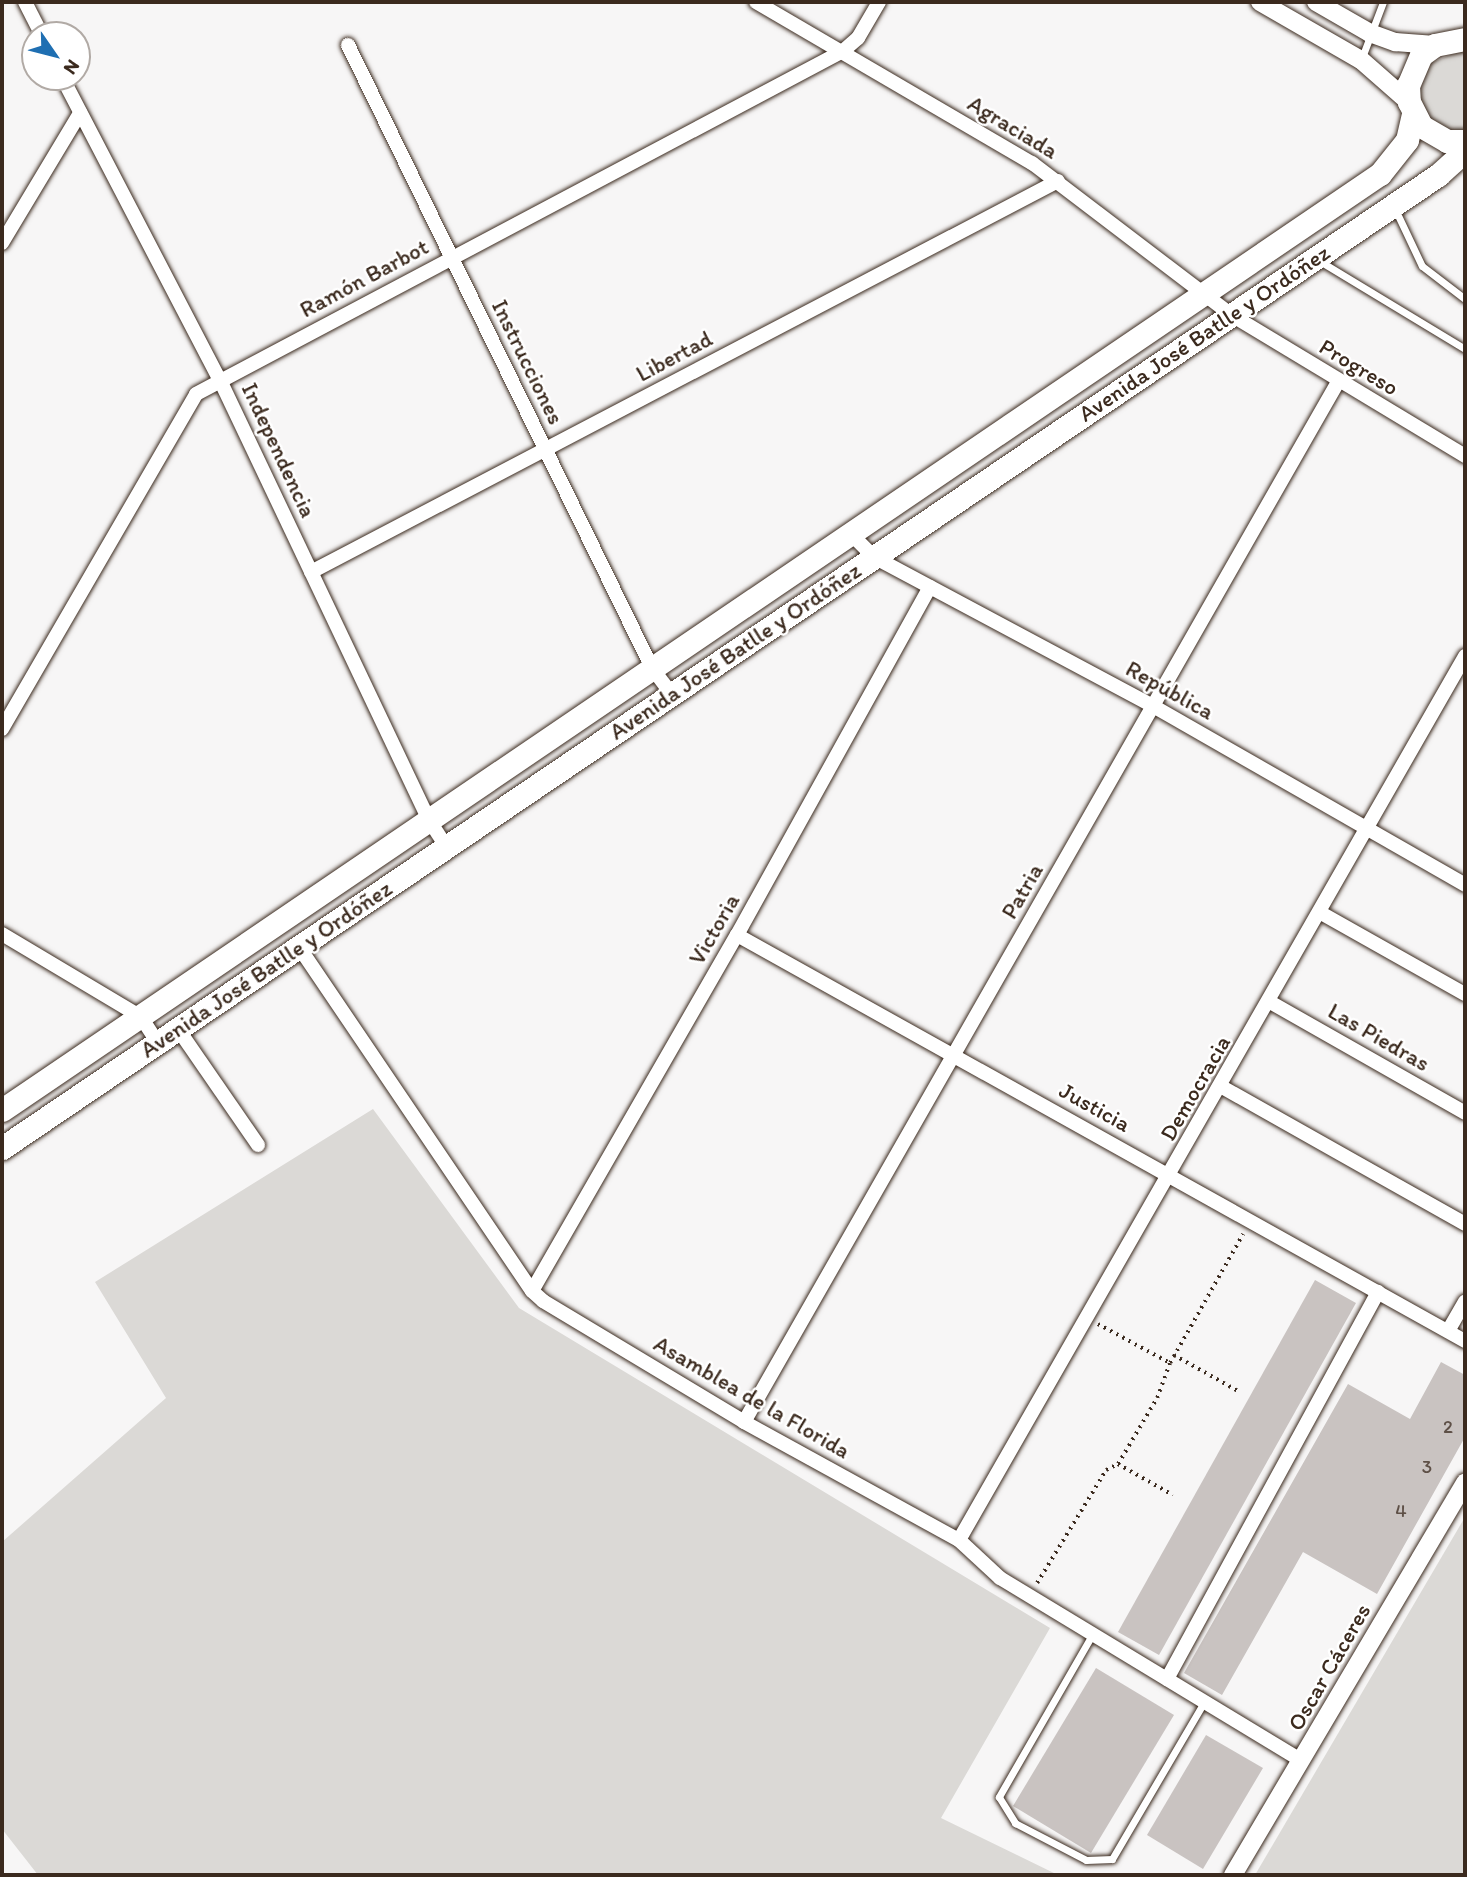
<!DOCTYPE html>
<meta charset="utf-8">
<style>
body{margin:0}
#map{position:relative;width:1467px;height:1877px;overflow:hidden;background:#f7f6f6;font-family:Itim,sans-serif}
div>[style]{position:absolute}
.green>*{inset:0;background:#dbd9d6}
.building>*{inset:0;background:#c9c3c1}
.path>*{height:3.5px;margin-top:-1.75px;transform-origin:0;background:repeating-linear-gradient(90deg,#3b2a1e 0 2px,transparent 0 7px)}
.roads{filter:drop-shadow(0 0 2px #3b2a1e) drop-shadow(0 0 2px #3b2a1e)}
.service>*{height:7px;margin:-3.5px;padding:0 3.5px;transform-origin:3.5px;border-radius:3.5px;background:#fff}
.minor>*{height:14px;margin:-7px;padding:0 7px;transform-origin:7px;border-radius:7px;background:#fff}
.tertiary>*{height:18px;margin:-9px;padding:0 9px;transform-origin:9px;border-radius:9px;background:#fff}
.primary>*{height:23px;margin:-11.5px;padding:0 11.5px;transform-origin:11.5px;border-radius:11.5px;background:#fff}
span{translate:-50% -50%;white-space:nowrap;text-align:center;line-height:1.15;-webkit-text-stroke:5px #fff;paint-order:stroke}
.number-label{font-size:19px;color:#5e5047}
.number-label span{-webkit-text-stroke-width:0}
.street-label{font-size:23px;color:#3b2a1e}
.frame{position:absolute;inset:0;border:4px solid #3b2a1e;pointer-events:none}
.north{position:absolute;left:21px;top:21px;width:70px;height:70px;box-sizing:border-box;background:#fff;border:2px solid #b1aaa5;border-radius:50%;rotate:125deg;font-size:19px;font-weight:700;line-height:28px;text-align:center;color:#3b2a1e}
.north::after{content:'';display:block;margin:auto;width:24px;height:32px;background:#1f6fb2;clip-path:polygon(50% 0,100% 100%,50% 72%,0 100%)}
</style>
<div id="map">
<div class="green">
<div style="clip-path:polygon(1460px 51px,1465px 52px,1465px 130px,1451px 130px,1428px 117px,1419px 92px,1431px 63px)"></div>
<div style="clip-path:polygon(373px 1109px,519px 1308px,1050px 1628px,941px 1818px,1058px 1875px,38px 1875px,2px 1829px,2px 1542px,166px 1398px,95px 1282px)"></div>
<div style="clip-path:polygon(1465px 1517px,1465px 1875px,1255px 1875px)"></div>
</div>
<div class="building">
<div style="clip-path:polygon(1315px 1280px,1356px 1303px,1159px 1655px,1118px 1632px)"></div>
<div style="clip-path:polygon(1441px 1362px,1465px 1375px,1465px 1437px,1377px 1594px,1303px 1552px,1222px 1695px,1184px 1673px,1348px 1384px,1410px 1419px)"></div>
<div style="clip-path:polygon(1096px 1668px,1174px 1715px,1091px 1853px,1013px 1806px)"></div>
<div style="clip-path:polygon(1206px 1735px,1263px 1768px,1203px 1869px,1147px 1835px)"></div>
</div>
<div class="path">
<div style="left:1098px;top:1324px;width:82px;rotate:28.4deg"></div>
<div style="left:1174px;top:1355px;width:73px;rotate:29.4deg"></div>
<div style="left:1118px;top:1464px;width:63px;rotate:29.4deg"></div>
<div style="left:1037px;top:1583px;width:132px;rotate:-58.6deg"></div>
<div style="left:1106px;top:1470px;width:13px;rotate:-27deg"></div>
<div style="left:1118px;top:1464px;width:77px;rotate:-59.4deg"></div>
<div style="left:1157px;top:1398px;width:37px;rotate:-70deg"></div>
<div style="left:1170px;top:1363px;width:148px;rotate:-60.5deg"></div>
</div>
<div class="roads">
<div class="service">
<div style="left:1361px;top:60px;width:62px;rotate:-69.2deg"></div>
<div style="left:1395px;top:209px;width:63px;rotate:64.7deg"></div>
<div style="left:1422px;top:266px;width:54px;rotate:37.5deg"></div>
<div style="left:1318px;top:260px;width:172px;rotate:31.2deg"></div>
<div style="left:1092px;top:1635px;width:187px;rotate:119.9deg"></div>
<div style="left:999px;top:1797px;width:31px;rotate:58deg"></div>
<div style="left:1015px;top:1823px;width:80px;rotate:27.5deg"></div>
<div style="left:1086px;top:1860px;width:26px;rotate:-2deg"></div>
<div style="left:1112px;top:1859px;width:182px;rotate:-59.6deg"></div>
</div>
<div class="minor">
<div style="left:25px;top:2px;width:37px;rotate:63deg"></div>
<div style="left:756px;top:2px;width:320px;rotate:30.3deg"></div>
<div style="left:1032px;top:163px;width:249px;rotate:37.3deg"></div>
<div style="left:1230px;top:314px;width:275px;rotate:31.1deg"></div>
<div style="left:348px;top:45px;width:693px;rotate:63.99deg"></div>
<div style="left:652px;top:668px;width:34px;rotate:53deg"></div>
<div style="left:62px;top:77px;width:342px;rotate:62.5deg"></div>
<div style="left:220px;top:380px;width:487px;rotate:64.6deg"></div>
<div style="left:429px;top:820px;width:31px;rotate:57deg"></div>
<div style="left:2px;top:243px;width:152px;rotate:-59deg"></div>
<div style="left:853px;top:536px;width:30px;rotate:45deg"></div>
<div style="left:874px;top:557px;width:316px;rotate:28.1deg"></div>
<div style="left:1153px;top:706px;width:360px;rotate:29.8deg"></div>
<div style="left:311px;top:572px;width:843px;rotate:-27.63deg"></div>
<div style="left:2px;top:729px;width:387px;rotate:-59.9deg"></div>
<div style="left:196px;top:394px;width:732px;rotate:-27.93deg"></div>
<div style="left:843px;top:51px;width:20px;rotate:-41deg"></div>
<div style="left:858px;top:38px;width:42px;rotate:-59.7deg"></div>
<div style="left:1321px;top:913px;width:165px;rotate:29.4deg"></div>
<div style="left:2px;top:934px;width:162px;rotate:30.8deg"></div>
<div style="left:141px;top:1017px;width:31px;rotate:57deg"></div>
<div style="left:737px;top:935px;width:834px;rotate:29.15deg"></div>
<div style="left:299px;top:947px;width:415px;rotate:55.9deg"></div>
<div style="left:532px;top:1291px;width:15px;rotate:42deg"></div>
<div style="left:543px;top:1301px;width:235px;rotate:31deg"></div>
<div style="left:744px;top:1422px;width:245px;rotate:28.8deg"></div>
<div style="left:959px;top:1540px;width:56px;rotate:42.8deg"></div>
<div style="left:1000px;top:1578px;width:353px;rotate:31.2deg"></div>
<div style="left:1270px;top:1002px;width:224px;rotate:29.6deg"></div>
<div style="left:178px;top:1029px;width:141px;rotate:55.4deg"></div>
<div style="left:1222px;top:1087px;width:279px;rotate:29.4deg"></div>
<div style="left:532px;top:1291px;width:411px;rotate:-60.1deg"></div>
<div style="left:737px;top:935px;width:398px;rotate:-61deg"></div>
<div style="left:1448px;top:1331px;width:34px;rotate:-60deg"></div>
<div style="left:744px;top:1422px;width:1198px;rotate:-60.27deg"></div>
<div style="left:959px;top:1540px;width:1019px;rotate:-60.21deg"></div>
<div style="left:1167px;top:1679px;width:441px;rotate:-61.4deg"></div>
</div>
<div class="tertiary">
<div style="left:1260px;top:2px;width:116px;rotate:29.9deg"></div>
<div style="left:1361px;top:60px;width:64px;rotate:41.2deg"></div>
<div style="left:1316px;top:2px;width:62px;rotate:29.9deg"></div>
<div style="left:1370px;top:33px;width:27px;rotate:20deg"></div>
<div style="left:1395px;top:42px;width:40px;rotate:4.3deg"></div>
<div style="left:1233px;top:1875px;width:456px;rotate:-59.4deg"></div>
</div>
<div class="primary">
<div style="left:1465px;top:39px;width:31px;rotate:169deg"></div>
<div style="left:1435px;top:45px;width:17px;rotate:144deg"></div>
<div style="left:1421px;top:55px;width:33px;rotate:113deg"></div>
<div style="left:1408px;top:85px;width:17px;rotate:87deg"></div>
<div style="left:1409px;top:102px;width:27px;rotate:63deg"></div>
<div style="left:1421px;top:126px;width:30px;rotate:30deg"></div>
<div style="left:1447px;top:141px;width:18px"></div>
<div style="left:2px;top:1110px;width:1666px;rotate:-34.19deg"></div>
<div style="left:1380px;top:174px;width:43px;rotate:-51.5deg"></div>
<div style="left:1407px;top:140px;width:27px;rotate:-77deg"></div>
<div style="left:2px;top:1148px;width:1735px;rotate:-34.12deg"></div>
<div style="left:1438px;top:175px;width:36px;rotate:-42deg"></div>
</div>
</div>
<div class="number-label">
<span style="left:1448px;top:1427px">2</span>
<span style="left:1427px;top:1467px">3</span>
<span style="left:1401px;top:1511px">4</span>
</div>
<div class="street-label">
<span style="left:1013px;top:127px;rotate:31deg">Agraciada</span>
<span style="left:364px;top:278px;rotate:-28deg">Ramón Barbot</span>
<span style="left:1204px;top:333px;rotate:-34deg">Avenida José Batlle y Ordóñez</span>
<span style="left:674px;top:356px;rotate:-28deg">Libertad</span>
<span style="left:528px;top:362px;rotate:64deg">Instrucciones</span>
<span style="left:1359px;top:367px;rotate:31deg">Progreso</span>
<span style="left:279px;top:450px;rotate:65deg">Independencia</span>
<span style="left:735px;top:651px;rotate:-34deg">Avenida José Batlle y Ordóñez</span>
<span style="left:1170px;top:690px;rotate:29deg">República</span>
<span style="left:1022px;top:891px;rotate:-60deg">Patria</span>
<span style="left:714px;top:929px;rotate:-60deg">Victoria</span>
<span style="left:266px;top:969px;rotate:-34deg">Avenida José Batlle y Ordóñez</span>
<span style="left:1379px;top:1037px;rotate:30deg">Las Piedras</span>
<span style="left:1195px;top:1088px;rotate:-60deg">Democracia</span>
<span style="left:1095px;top:1107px;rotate:29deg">Justicia</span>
<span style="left:752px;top:1397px;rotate:30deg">Asamblea de la Florida</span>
<span style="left:1329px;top:1667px;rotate:-60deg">Oscar Cáceres</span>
</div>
<div class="frame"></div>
<div class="north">N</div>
</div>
